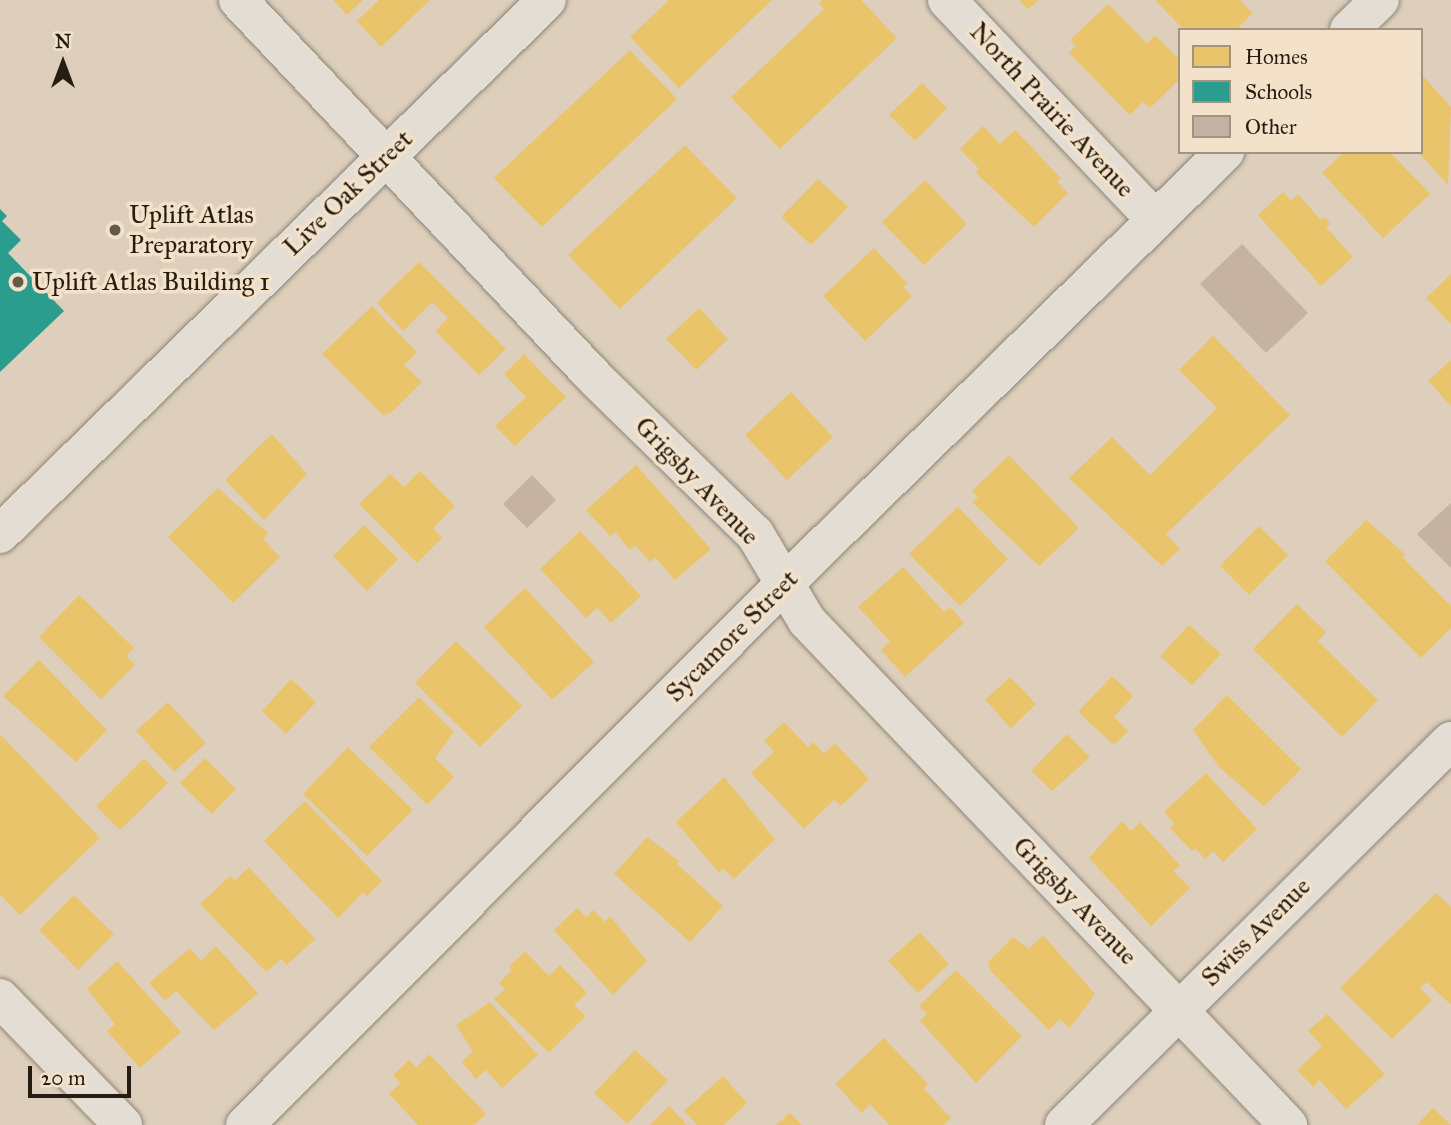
<!DOCTYPE html>
<style>
body{margin:0}
#map{position:relative;width:1451px;height:1125px;overflow:hidden;background:#ddcfbb;font-family:"IM FELL Great Primer",serif}
div>[style]{position:absolute}
.homes>*{inset:0;background:#e9c46a}
.schools>*{inset:0;background:#2a9d8f}
.building>*{inset:0;background:#c5b2a2}
.roads{filter:drop-shadow(0 0 2px #8e8578) drop-shadow(0 0 2px #8e8578)}
.minor>*{height:38px;margin:-19px;padding:0 19px;transform-origin:19px;border-radius:19px;background:#e4ddd3}
.dots>*{width:19px;height:19px;translate:-50% -50%;box-sizing:border-box;border:4px solid #f3e2c9;border-radius:50%}
span{translate:-50% -50%;white-space:nowrap;text-align:center;line-height:1.15;-webkit-text-stroke:7px #f3e2c9;paint-order:stroke}
.street-label{font-size:26px;color:#251c12}
.poi-label{font-size:26px;color:#251c12}
.left{translate:0 -50%;text-align:left}
.legend{position:absolute;left:1178px;top:28px;width:245px;height:126px;box-sizing:border-box;background:#f3e2c9;border:2px solid #a19380;margin:0;padding:9px 12px;list-style:none;font-size:21px;color:#251c12}
.legend li{display:flex;align-items:center;gap:14px;height:35px}
.legend b{width:35px;border:2px solid #a19380}
.north{position:absolute;left:28px;top:28px;width:70px;height:70px;-webkit-text-stroke:5px #f3e2c9;paint-order:stroke;rotate:0deg;font-size:19px;font-weight:700;line-height:28px;text-align:center;color:#251c12}
.north::after{content:'';display:block;margin:auto;width:24px;height:32px;background:#251c12;clip-path:polygon(50% 0,100% 100%,50% 72%,0 100%)}
.scale{position:absolute;left:28px;top:1066px;width:103px;height:32px;box-sizing:border-box;border:4px solid #251c12;border-top:0;padding-left:9px;font-size:21px;line-height:24px;white-space:nowrap;color:#251c12;-webkit-text-stroke:5px #f3e2c9;paint-order:stroke}
</style>
<div id="map">
<div class="homes">
<div style="clip-path:polygon(333px 0,363px 0,347px 15px)"></div>
<div style="clip-path:polygon(379px 0,430px 0,381px 47px,357px 21px)"></div>
<div style="clip-path:polygon(669px 0,772px 0,679px 88px,630px 37px)"></div>
<div style="clip-path:polygon(822px 0,861px 0,897px 38px,780px 149px,731px 97px,824px 9px,819px 3px)"></div>
<div style="clip-path:polygon(1019px 0,1039px 0,1028px 9px)"></div>
<div style="clip-path:polygon(1155px 0,1240px 0,1253px 13px,1236px 30px,1184px 30px)"></div>
<div style="clip-path:polygon(1108px 4px,1147px 43px,1155px 35px,1180px 60px,1180px 79px,1150px 108px,1143px 102px,1130px 115px,1069px 53px,1076px 46px,1070px 40px)"></div>
<div style="clip-path:polygon(630px 50px,677px 99px,542px 227px,494px 178px)"></div>
<div style="clip-path:polygon(1421px 74px,1451px 107px,1448px 185px,1418px 152px,1421px 152px)"></div>
<div style="clip-path:polygon(922px 83px,947px 108px,915px 141px,889px 115px)"></div>
<div style="clip-path:polygon(983px 126px,1000px 144px,1015px 130px,1061px 178px,1057px 181px,1068px 193px,1034px 227px,976px 173px,979px 169px,960px 149px)"></div>
<div style="clip-path:polygon(685px 145px,737px 198px,620px 309px,568px 255px)"></div>
<div style="clip-path:polygon(1344px 152px,1390px 152px,1430px 194px,1383px 238px,1322px 173px)"></div>
<div style="clip-path:polygon(818px 179px,848px 207px,811px 245px,781px 217px)"></div>
<div style="clip-path:polygon(925px 180px,967px 224px,924px 265px,882px 222px)"></div>
<div style="clip-path:polygon(1283px 192px,1291px 201px,1298px 194px,1321px 220px,1325px 217px,1330px 224px,1326px 227px,1353px 257px,1321px 286px,1258px 215px)"></div>
<div style="clip-path:polygon(874px 248px,907px 283px,903px 287px,912px 296px,865px 341px,823px 296px)"></div>
<div style="clip-path:polygon(419px 262px,506px 349px,479px 375px,435px 331px,448px 318px,432px 302px,403px 331px,377px 303px)"></div>
<div style="clip-path:polygon(1451px 274px,1451px 324px,1426px 298px)"></div>
<div style="clip-path:polygon(372px 306px,417px 352px,404px 365px,422px 382px,391px 413px,383px 415px,322px 354px)"></div>
<div style="clip-path:polygon(699px 308px,728px 339px,696px 370px,666px 339px)"></div>
<div style="clip-path:polygon(1213px 336px,1290px 415px,1166px 534px,1180px 549px,1162px 566px,1069px 478px,1112px 437px,1150px 475px,1217px 408px,1179px 370px)"></div>
<div style="clip-path:polygon(524px 354px,566px 397px,515px 446px,495px 426px,526px 397px,504px 374px)"></div>
<div style="clip-path:polygon(1451px 360px,1451px 406px,1428px 381px)"></div>
<div style="clip-path:polygon(791px 392px,833px 437px,787px 480px,745px 435px)"></div>
<div style="clip-path:polygon(272px 434px,307px 474px,264px 520px,225px 480px)"></div>
<div style="clip-path:polygon(1009px 455px,1079px 528px,1039px 566px,972px 502px,978px 497px,972px 491px)"></div>
<div style="clip-path:polygon(636px 465px,711px 549px,675px 580px,655px 557px,650px 562px,635px 545px,630px 550px,615px 532px,610px 536px,586px 510px)"></div>
<div style="clip-path:polygon(420px 471px,455px 506px,433px 528px,442px 538px,417px 563px,359px 504px,390px 474px,404px 487px)"></div>
<div style="clip-path:polygon(218px 488px,268px 533px,263px 539px,280px 557px,233px 603px,168px 537px)"></div>
<div style="clip-path:polygon(958px 507px,1008px 559px,960px 606px,909px 554px)"></div>
<div style="clip-path:polygon(1366px 520px,1406px 555px,1403px 558px,1451px 606px,1451px 628px,1421px 658px,1325px 561px)"></div>
<div style="clip-path:polygon(364px 525px,398px 559px,367px 591px,333px 556px)"></div>
<div style="clip-path:polygon(1259px 526px,1288px 555px,1249px 595px,1220px 566px)"></div>
<div style="clip-path:polygon(580px 531px,641px 596px,611px 623px,597px 608px,586px 618px,540px 569px)"></div>
<div style="clip-path:polygon(903px 567px,944px 612px,950px 607px,964px 623px,905px 677px,881px 650px,890px 641px,858px 607px)"></div>
<div style="clip-path:polygon(525px 588px,594px 662px,552px 700px,484px 627px)"></div>
<div style="clip-path:polygon(79px 595px,134px 648px,126px 656px,135px 665px,101px 699px,39px 637px)"></div>
<div style="clip-path:polygon(1297px 604px,1326px 632px,1318px 641px,1378px 700px,1342px 737px,1253px 649px)"></div>
<div style="clip-path:polygon(1189px 625px,1221px 654px,1192px 685px,1160px 656px)"></div>
<div style="clip-path:polygon(456px 641px,522px 706px,480px 747px,415px 683px)"></div>
<div style="clip-path:polygon(39px 660px,107px 730px,76px 762px,3px 696px)"></div>
<div style="clip-path:polygon(1112px 676px,1133px 696px,1114px 717px,1128px 731px,1114px 745px,1078px 712px)"></div>
<div style="clip-path:polygon(1010px 677px,1036px 704px,1011px 728px,985px 700px)"></div>
<div style="clip-path:polygon(291px 679px,316px 702px,286px 734px,262px 711px)"></div>
<div style="clip-path:polygon(1227px 695px,1301px 769px,1264px 806px,1219px 767px,1193px 730px)"></div>
<div style="clip-path:polygon(419px 697px,454px 732px,435px 758px,454px 777px,427px 805px,369px 747px)"></div>
<div style="clip-path:polygon(168px 702px,206px 743px,174px 772px,136px 731px)"></div>
<div style="clip-path:polygon(784px 722px,808px 747px,813px 742px,824px 754px,835px 743px,869px 779px,841px 806px,834px 800px,804px 829px,751px 773px,774px 752px,764px 741px)"></div>
<div style="clip-path:polygon(0 734px,100px 838px,20px 915px,0 894px)"></div>
<div style="clip-path:polygon(1067px 734px,1090px 757px,1052px 791px,1031px 771px)"></div>
<div style="clip-path:polygon(348px 747px,413px 810px,367px 856px,303px 794px)"></div>
<div style="clip-path:polygon(144px 758px,168px 783px,120px 830px,96px 806px)"></div>
<div style="clip-path:polygon(205px 758px,236px 789px,212px 814px,180px 783px)"></div>
<div style="clip-path:polygon(1206px 773px,1257px 829px,1223px 862px,1213px 851px,1205px 859px,1195px 848px,1192px 851px,1170px 828px,1175px 824px,1164px 812px)"></div>
<div style="clip-path:polygon(724px 777px,775px 839px,734px 879px,723px 869px,719px 873px,676px 822px)"></div>
<div style="clip-path:polygon(305px 801px,382px 881px,367px 896px,363px 892px,338px 918px,264px 841px)"></div>
<div style="clip-path:polygon(1122px 821px,1131px 831px,1140px 822px,1180px 865px,1173px 871px,1190px 888px,1151px 926px,1089px 858px)"></div>
<div style="clip-path:polygon(647px 837px,679px 861px,677px 864px,723px 906px,690px 942px,614px 874px)"></div>
<div style="clip-path:polygon(249px 867px,315px 939px,287px 965px,281px 959px,266px 972px,200px 904px,230px 876px,235px 880px)"></div>
<div style="clip-path:polygon(1436px 893px,1451px 907px,1451px 1005px,1427px 982px,1420px 988px,1432px 1000px,1392px 1039px,1340px 988px)"></div>
<div style="clip-path:polygon(74px 895px,114px 934px,78px 970px,39px 930px)"></div>
<div style="clip-path:polygon(577px 908px,586px 917px,593px 910px,605px 922px,610px 916px,647px 961px,613px 995px,554px 930px)"></div>
<div style="clip-path:polygon(920px 932px,949px 964px,918px 993px,888px 961px)"></div>
<div style="clip-path:polygon(1043px 935px,1095px 994px,1070px 1028px,1060px 1019px,1049px 1030px,990px 970px,988px 962px,1013px 937px,1029px 949px)"></div>
<div style="clip-path:polygon(216px 946px,258px 993px,214px 1030px,176px 991px,165px 1001px,149px 983px,190px 948px,201px 961px)"></div>
<div style="clip-path:polygon(525px 951px,549px 976px,560px 965px,587px 993px,574px 1005px,586px 1016px,549px 1053px,494px 999px,505px 989px,499px 983px,512px 970px,509px 967px)"></div>
<div style="clip-path:polygon(117px 961px,181px 1032px,140px 1068px,107px 1031px,115px 1024px,87px 989px)"></div>
<div style="clip-path:polygon(956px 970px,1022px 1036px,976px 1083px,920px 1021px,927px 1014px,919px 1006px)"></div>
<div style="clip-path:polygon(490px 1002px,538px 1055px,502px 1088px,486px 1070px,476px 1079px,462px 1062px,473px 1051px,456px 1025px)"></div>
<div style="clip-path:polygon(1327px 1014px,1385px 1074px,1346px 1109px,1319px 1080px,1313px 1087px,1297px 1070px,1322px 1046px,1308px 1031px)"></div>
<div style="clip-path:polygon(884px 1038px,928px 1084px,924px 1089px,951px 1118px,944px 1125px,889px 1125px,870px 1104px,862px 1113px,835px 1084px)"></div>
<div style="clip-path:polygon(635px 1050px,668px 1080px,627px 1124px,594px 1093px)"></div>
<div style="clip-path:polygon(429px 1054px,486px 1114px,474px 1125px,418px 1125px,389px 1094px,400px 1083px,393px 1075px,409px 1060px,416px 1068px)"></div>
<div style="clip-path:polygon(723px 1076px,747px 1103px,724px 1125px,697px 1125px,684px 1111px)"></div>
<div style="clip-path:polygon(669px 1106px,687px 1125px,650px 1125px)"></div>
<div style="clip-path:polygon(1433px 1108px,1451px 1125px,1417px 1125px)"></div>
<div style="clip-path:polygon(790px 1113px,802px 1125px,776px 1125px)"></div>
</div>
<div class="schools">
<div style="clip-path:polygon(0 209px,7px 216px,2px 221px,21px 240px,8px 253px,64px 311px,0 372px)"></div>
</div>
<div class="building">
<div style="clip-path:polygon(1242px 244px,1308px 313px,1266px 353px,1200px 284px)"></div>
<div style="clip-path:polygon(532px 475px,556px 500px,527px 528px,503px 504px)"></div>
<div style="clip-path:polygon(1451px 503px,1451px 568px,1417px 534px)"></div>
</div>
<div class="roads">
<div class="minor">
<div style="left:238px;top:0;width:521px;rotate:46.63deg"></div>
<div style="left:596px;top:379px;width:222px;rotate:44.3deg"></div>
<div style="left:755px;top:534px;width:101px;rotate:59.1deg"></div>
<div style="left:807px;top:621px;width:697px;rotate:46.34deg"></div>
<div style="left:947px;top:0;width:303px;rotate:46.5deg"></div>
<div style="left:1349px;top:30px;width:43px;rotate:-44.1deg"></div>
<div style="left:0;top:534px;width:764px;rotate:-44.31deg"></div>
<div style="left:0;top:998px;width:177px;rotate:45.9deg"></div>
<div style="left:245px;top:1125px;width:765px;rotate:-45.11deg"></div>
<div style="left:785px;top:583px;width:616px;rotate:-44.41deg"></div>
<div style="left:1064px;top:1125px;width:545px;rotate:-44.78deg"></div>
</div>
</div>
<div class="dots">
<div style="left:115px;top:230px;background:#655b4d"></div>
<div style="left:18px;top:282px;background:#655b4d"></div>
</div>
<div class="street-label">
<span style="left:1052px;top:110px;rotate:47deg">North Prairie Avenue</span>
<span style="left:348px;top:193px;rotate:-44deg">Live Oak Street</span>
<span style="left:697px;top:481px;rotate:46deg">Grigsby Avenue</span>
<span style="left:732px;top:636px;rotate:-45deg">Sycamore Street</span>
<span style="left:1075px;top:901px;rotate:46deg">Grigsby Avenue</span>
<span style="left:1256px;top:932px;rotate:-45deg">Swiss Avenue</span>
</div>
<div class="poi-label">
<span class="left" style="left:129px;top:230px">Uplift Atlas<br>Preparatory</span>
<span class="left" style="left:32px;top:282px">Uplift Atlas Building 1</span>
</div>
<ul class="legend">
<li><b style="height:19px;background:#e9c46a"></b>Homes</li>
<li><b style="height:19px;background:#2a9d8f"></b>Schools</li>
<li><b style="height:19px;background:#c5b2a2"></b>Other</li>
</ul>
<div class="north">N</div>
<div class="scale">20 m</div>
</div>
